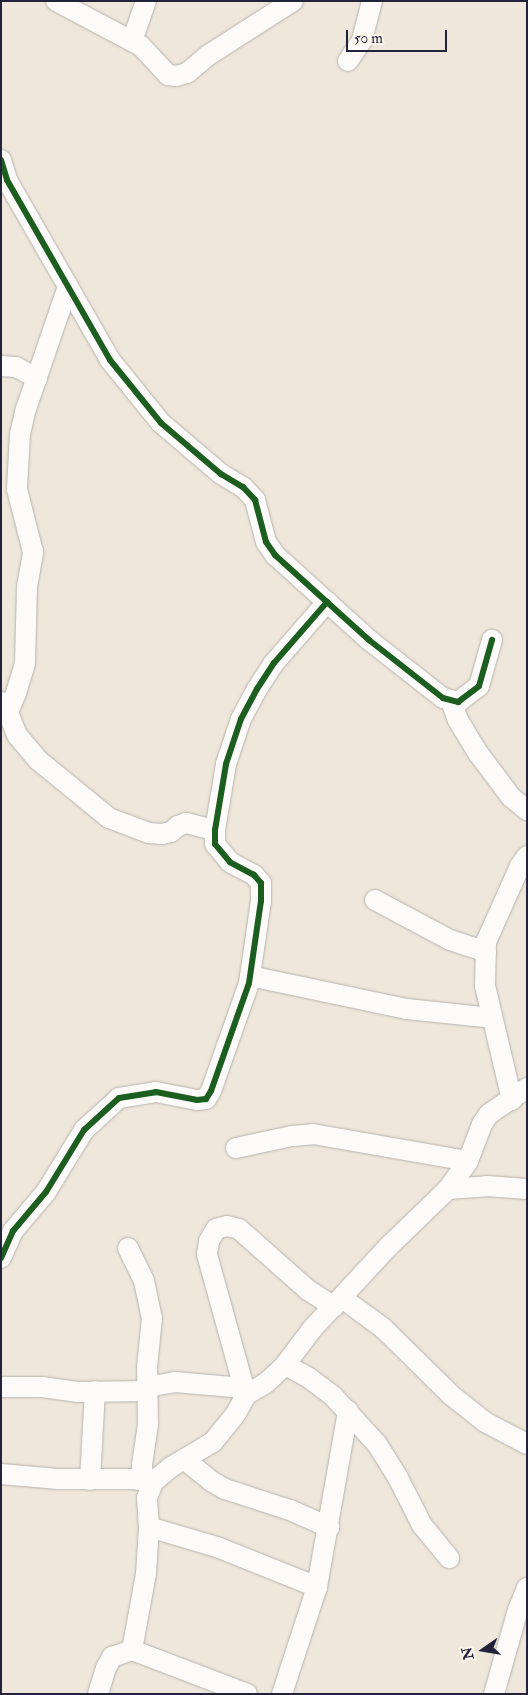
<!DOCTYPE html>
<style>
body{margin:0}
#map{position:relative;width:528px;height:1695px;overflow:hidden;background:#efe7db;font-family:"IM FELL Double Pica",serif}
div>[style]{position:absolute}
.roads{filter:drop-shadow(0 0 1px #b7b2ad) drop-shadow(0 0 1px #b7b2ad)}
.minor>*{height:20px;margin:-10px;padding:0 10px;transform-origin:10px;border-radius:10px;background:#fdfbfa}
.cycleway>*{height:6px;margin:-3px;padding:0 3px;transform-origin:3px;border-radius:3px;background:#1b5e20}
span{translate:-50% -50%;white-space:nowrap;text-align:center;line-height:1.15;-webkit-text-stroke:5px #fbf7ec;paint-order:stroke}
.frame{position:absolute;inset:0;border:2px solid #22223b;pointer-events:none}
.north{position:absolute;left:458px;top:1625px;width:50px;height:50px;-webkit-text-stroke:4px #fbf7ec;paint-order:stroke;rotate:257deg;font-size:14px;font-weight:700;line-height:20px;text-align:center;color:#22223b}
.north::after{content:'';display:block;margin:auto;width:18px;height:22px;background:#22223b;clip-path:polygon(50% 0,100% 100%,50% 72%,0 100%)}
.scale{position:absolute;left:346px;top:30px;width:101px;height:22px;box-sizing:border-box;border:2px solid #22223b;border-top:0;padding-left:6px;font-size:15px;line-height:18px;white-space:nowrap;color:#22223b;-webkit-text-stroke:4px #fbf7ec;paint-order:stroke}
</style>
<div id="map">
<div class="roads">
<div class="minor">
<div style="left:56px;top:1px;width:96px;rotate:27.9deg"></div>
<div style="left:141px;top:46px;width:40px;rotate:47deg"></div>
<div style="left:168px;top:75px;width:8px;rotate:7deg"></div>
<div style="left:176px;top:76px;width:11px;rotate:-15deg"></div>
<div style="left:187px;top:73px;width:26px;rotate:-40deg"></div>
<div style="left:207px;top:56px;width:102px;rotate:-32.6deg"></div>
<div style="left:132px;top:41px;width:42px;rotate:-70.7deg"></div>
<div style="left:348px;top:61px;width:25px;rotate:-56deg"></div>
<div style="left:362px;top:40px;width:40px;rotate:-75.6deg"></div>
<div style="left:1px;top:160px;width:21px;rotate:73deg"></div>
<div style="left:7px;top:180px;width:207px;rotate:60.2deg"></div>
<div style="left:110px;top:360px;width:81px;rotate:51deg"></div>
<div style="left:161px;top:423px;width:79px;rotate:40.4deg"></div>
<div style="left:221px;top:474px;width:26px;rotate:31deg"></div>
<div style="left:243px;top:487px;width:18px;rotate:47deg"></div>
<div style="left:255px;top:500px;width:43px;rotate:75.3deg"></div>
<div style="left:266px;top:542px;width:16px;rotate:55deg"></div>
<div style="left:275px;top:555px;width:127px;rotate:42.1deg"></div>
<div style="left:369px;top:640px;width:94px;rotate:38.1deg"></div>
<div style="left:443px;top:698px;width:16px;rotate:15deg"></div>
<div style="left:458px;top:702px;width:26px;rotate:-37deg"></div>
<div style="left:479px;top:686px;width:48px;rotate:-74.2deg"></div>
<div style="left:1px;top:366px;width:15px;rotate:4deg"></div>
<div style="left:16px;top:367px;width:24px;rotate:28deg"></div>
<div style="left:451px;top:701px;width:20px;rotate:70deg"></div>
<div style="left:458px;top:720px;width:39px;rotate:59deg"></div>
<div style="left:478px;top:753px;width:55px;rotate:53.1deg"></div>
<div style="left:511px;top:797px;width:21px;rotate:39deg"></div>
<div style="left:1px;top:702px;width:15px;rotate:58deg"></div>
<div style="left:9px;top:715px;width:22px;rotate:68deg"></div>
<div style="left:17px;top:735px;width:33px;rotate:50deg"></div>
<div style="left:38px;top:760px;width:92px;rotate:39.2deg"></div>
<div style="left:109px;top:818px;width:43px;rotate:20.6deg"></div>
<div style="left:149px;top:833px;width:13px;rotate:4deg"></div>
<div style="left:162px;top:834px;width:9px;rotate:-13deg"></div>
<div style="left:171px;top:832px;width:9px;rotate:-41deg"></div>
<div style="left:178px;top:826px;width:9px;rotate:-21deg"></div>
<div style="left:186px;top:823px;width:30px;rotate:14deg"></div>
<div style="left:8px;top:712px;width:21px;rotate:-67deg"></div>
<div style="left:16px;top:693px;width:31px;rotate:-73deg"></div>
<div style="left:25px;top:663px;width:76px;rotate:-88.5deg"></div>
<div style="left:27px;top:587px;width:36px;rotate:-80deg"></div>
<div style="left:33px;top:552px;width:65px;rotate:-104.3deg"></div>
<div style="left:17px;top:489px;width:55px;rotate:-86.9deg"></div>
<div style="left:20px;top:434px;width:26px;rotate:-77deg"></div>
<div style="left:26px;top:409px;width:130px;rotate:-71.1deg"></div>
<div style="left:375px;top:900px;width:85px;rotate:28.1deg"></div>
<div style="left:450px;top:940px;width:38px;rotate:18deg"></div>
<div style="left:250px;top:976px;width:160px;rotate:11.9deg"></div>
<div style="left:407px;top:1009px;width:85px;rotate:6deg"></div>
<div style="left:512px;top:1100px;width:117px;rotate:-103.3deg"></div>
<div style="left:485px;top:986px;width:44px;rotate:-88.7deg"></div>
<div style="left:486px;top:942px;width:83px;rotate:-65.9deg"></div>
<div style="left:520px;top:866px;width:12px;rotate:-55deg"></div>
<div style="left:236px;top:1148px;width:57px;rotate:-12.1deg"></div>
<div style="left:292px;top:1136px;width:21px;rotate:-5deg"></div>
<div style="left:313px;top:1134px;width:157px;rotate:9.9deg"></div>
<div style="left:448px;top:1189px;width:39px;rotate:-4deg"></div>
<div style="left:487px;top:1186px;width:40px;rotate:4.3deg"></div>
<div style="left:128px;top:1248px;width:37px;rotate:64deg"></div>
<div style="left:144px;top:1281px;width:38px;rotate:78deg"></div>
<div style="left:152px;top:1318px;width:49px;rotate:95.8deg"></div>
<div style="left:147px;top:1367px;width:57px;rotate:89deg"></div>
<div style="left:148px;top:1424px;width:41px;rotate:98.3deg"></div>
<div style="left:142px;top:1465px;width:16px;rotate:86deg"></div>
<div style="left:1px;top:1258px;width:30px;rotate:-66deg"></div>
<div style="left:13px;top:1231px;width:51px;rotate:-49.8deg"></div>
<div style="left:46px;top:1192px;width:73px;rotate:-58.5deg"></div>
<div style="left:84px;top:1130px;width:47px;rotate:-42.4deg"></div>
<div style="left:119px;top:1098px;width:37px;rotate:-9deg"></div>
<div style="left:156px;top:1092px;width:42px;rotate:11deg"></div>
<div style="left:197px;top:1100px;width:9px;rotate:-6deg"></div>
<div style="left:206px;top:1099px;width:9px;rotate:-58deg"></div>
<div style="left:211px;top:1091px;width:114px;rotate:-70.6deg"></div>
<div style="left:249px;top:983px;width:83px;rotate:-81.7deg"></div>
<div style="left:261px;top:901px;width:18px;rotate:-90deg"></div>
<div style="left:261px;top:883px;width:11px;rotate:-131deg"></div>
<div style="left:254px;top:875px;width:27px;rotate:-152deg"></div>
<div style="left:230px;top:862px;width:23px;rotate:-130deg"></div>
<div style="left:215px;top:844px;width:14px;rotate:-90deg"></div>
<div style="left:215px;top:830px;width:67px;rotate:-80.5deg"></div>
<div style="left:226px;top:764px;width:47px;rotate:-71.6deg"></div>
<div style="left:241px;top:719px;width:34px;rotate:-62deg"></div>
<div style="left:257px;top:689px;width:31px;rotate:-57deg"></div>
<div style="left:274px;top:663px;width:81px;rotate:-49deg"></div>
<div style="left:342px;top:1298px;width:51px;rotate:36.2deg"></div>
<div style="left:383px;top:1328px;width:95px;rotate:44.6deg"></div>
<div style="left:451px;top:1395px;width:43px;rotate:38.5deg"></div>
<div style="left:485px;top:1422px;width:47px;rotate:27.6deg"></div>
<div style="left:285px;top:1365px;width:27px;rotate:28deg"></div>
<div style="left:309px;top:1378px;width:30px;rotate:37deg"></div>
<div style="left:333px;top:1396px;width:65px;rotate:47.5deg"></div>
<div style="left:377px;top:1444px;width:38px;rotate:58deg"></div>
<div style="left:397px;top:1476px;width:55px;rotate:63deg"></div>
<div style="left:422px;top:1525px;width:43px;rotate:50.7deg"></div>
<div style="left:1px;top:1387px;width:41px"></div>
<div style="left:42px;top:1387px;width:37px;rotate:8deg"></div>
<div style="left:79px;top:1392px;width:67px;rotate:-0.9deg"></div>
<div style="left:147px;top:1387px;width:28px;rotate:-10deg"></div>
<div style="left:175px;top:1382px;width:69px;rotate:5deg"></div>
<div style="left:246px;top:1395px;width:146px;rotate:-105.5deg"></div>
<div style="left:207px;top:1254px;width:13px;rotate:-81deg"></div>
<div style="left:209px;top:1241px;width:14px;rotate:-60deg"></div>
<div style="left:216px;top:1229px;width:11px;rotate:-15deg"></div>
<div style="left:227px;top:1226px;width:12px;rotate:14deg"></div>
<div style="left:239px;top:1229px;width:92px;rotate:41.5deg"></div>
<div style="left:308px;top:1290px;width:31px;rotate:33deg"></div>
<div style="left:184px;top:1459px;width:35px;rotate:39deg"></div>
<div style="left:211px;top:1481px;width:16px;rotate:30deg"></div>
<div style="left:225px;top:1489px;width:68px;rotate:17.9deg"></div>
<div style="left:290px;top:1510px;width:43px;rotate:23.6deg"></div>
<div style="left:1px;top:1474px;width:57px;rotate:5deg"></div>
<div style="left:58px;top:1479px;width:76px"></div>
<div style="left:134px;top:1479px;width:19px;rotate:9deg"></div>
<div style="left:90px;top:1480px;width:89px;rotate:-86.8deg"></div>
<div style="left:149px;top:1527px;width:71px;rotate:16.4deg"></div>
<div style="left:217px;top:1547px;width:108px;rotate:21.8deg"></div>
<div style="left:132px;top:1650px;width:123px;rotate:20.9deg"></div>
<div style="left:98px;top:1694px;width:27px;rotate:-73deg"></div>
<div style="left:106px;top:1668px;width:13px;rotate:-61deg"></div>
<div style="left:112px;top:1657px;width:21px;rotate:-19deg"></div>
<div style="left:132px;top:1650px;width:77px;rotate:-79.6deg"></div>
<div style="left:146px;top:1574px;width:47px;rotate:-86.3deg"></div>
<div style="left:149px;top:1527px;width:29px;rotate:-94deg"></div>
<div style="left:147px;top:1498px;width:17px;rotate:-69deg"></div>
<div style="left:153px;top:1482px;width:23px;rotate:-40deg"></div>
<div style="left:171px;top:1467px;width:49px;rotate:-30.8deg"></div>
<div style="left:213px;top:1442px;width:35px;rotate:-51deg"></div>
<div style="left:235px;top:1415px;width:23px;rotate:-61deg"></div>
<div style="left:246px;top:1395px;width:23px;rotate:-31deg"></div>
<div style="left:266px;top:1383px;width:26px;rotate:-43deg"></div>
<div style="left:285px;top:1365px;width:46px;rotate:-52.9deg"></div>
<div style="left:313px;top:1328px;width:110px;rotate:-47.2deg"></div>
<div style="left:388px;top:1247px;width:83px;rotate:-44deg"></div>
<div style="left:448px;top:1189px;width:34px;rotate:-54deg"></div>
<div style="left:468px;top:1161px;width:40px;rotate:-69deg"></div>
<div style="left:482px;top:1124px;width:12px;rotate:-55deg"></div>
<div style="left:489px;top:1114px;width:46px;rotate:-34.4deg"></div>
<div style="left:282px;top:1694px;width:113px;rotate:-71.9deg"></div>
<div style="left:317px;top:1587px;width:179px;rotate:-80deg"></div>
<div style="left:494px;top:1694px;width:87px;rotate:-74.1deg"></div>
<div style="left:518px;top:1610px;width:24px;rotate:-68deg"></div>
</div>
</div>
<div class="cycleway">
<div style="left:1px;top:160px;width:21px;rotate:73deg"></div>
<div style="left:7px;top:180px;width:207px;rotate:60.2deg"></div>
<div style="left:110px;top:360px;width:81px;rotate:51deg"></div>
<div style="left:161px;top:423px;width:79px;rotate:40.4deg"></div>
<div style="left:221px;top:474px;width:26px;rotate:31deg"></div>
<div style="left:243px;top:487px;width:18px;rotate:47deg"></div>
<div style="left:255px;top:500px;width:43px;rotate:75.3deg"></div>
<div style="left:266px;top:542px;width:16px;rotate:55deg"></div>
<div style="left:275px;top:555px;width:127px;rotate:42.1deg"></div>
<div style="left:369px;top:640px;width:94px;rotate:38.1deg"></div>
<div style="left:443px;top:698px;width:16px;rotate:15deg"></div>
<div style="left:458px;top:702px;width:26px;rotate:-37deg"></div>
<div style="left:479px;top:686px;width:48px;rotate:-74.2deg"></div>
<div style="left:1px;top:1258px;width:30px;rotate:-66deg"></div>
<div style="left:13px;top:1231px;width:51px;rotate:-49.8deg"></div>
<div style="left:46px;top:1192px;width:73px;rotate:-58.5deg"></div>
<div style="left:84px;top:1130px;width:47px;rotate:-42.4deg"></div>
<div style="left:119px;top:1098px;width:37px;rotate:-9deg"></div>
<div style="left:156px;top:1092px;width:42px;rotate:11deg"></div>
<div style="left:197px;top:1100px;width:9px;rotate:-6deg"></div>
<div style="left:206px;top:1099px;width:9px;rotate:-58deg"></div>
<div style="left:211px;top:1091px;width:114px;rotate:-70.6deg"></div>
<div style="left:249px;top:983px;width:83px;rotate:-81.7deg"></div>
<div style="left:261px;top:901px;width:18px;rotate:-90deg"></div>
<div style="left:261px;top:883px;width:11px;rotate:-131deg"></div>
<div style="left:254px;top:875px;width:27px;rotate:-152deg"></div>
<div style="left:230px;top:862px;width:23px;rotate:-130deg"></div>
<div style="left:215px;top:844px;width:14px;rotate:-90deg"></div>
<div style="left:215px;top:830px;width:67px;rotate:-80.5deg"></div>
<div style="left:226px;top:764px;width:47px;rotate:-71.6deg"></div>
<div style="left:241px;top:719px;width:34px;rotate:-62deg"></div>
<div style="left:257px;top:689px;width:31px;rotate:-57deg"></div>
<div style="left:274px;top:663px;width:81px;rotate:-49deg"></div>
</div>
<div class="frame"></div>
<div class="north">N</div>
<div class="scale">50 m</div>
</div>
